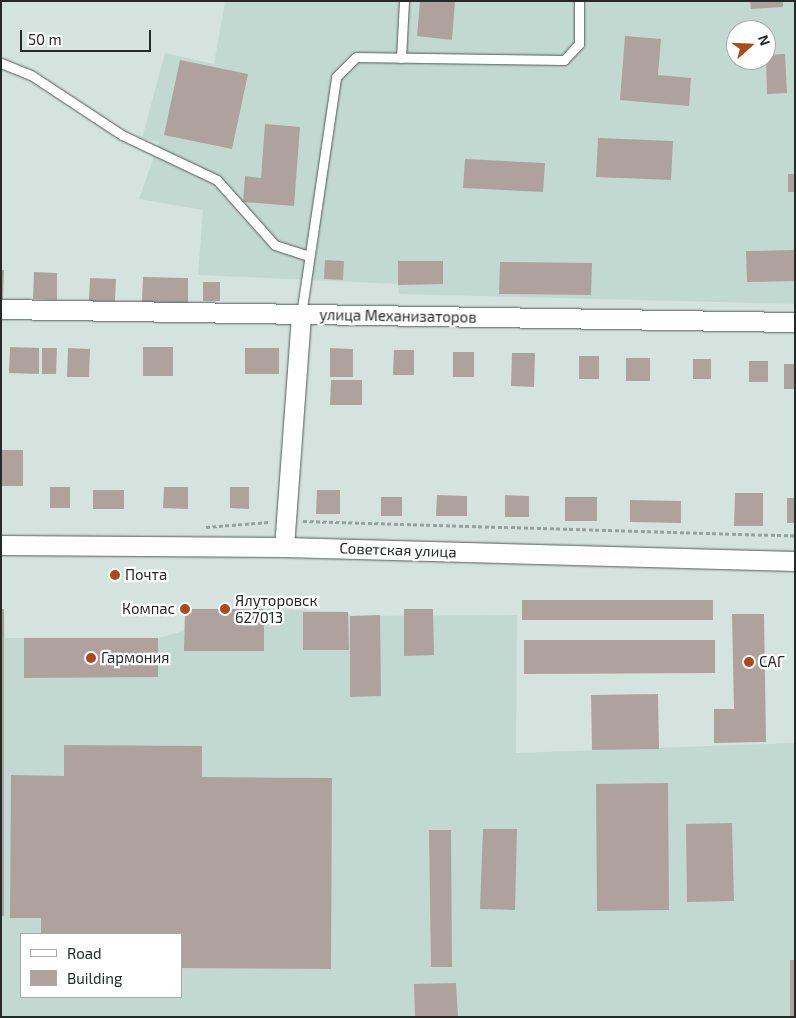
<!DOCTYPE html>
<meta charset="utf-8">
<style>
body{margin:0}
#map{position:relative;width:796px;height:1018px;overflow:hidden;background:#d5e3df;font-family:"Exo 2",sans-serif}
div>[style]{position:absolute}
.built>*{inset:0;background:#c2d9d2}
.building>*{inset:0;background:#afa29e}
.path>*{height:3px;margin-top:-1.5px;transform-origin:0;background:repeating-linear-gradient(90deg,#96a19e 0 4px,transparent 0 6.5px)}
.roads{filter:drop-shadow(0 0 1px #4f5c58) drop-shadow(0 0 1px #4f5c58)}
.lane>*{height:9px;margin:-4.5px;padding:0 4.5px;transform-origin:4.5px;border-radius:4.5px;background:#fff}
.street>*{height:19px;margin:-9.5px;padding:0 9.5px;transform-origin:9.5px;border-radius:9.5px;background:#fff}
.dots>*{width:14px;height:14px;translate:-50% -50%;box-sizing:border-box;border:2px solid #fff;border-radius:50%}
span{translate:-50% -50%;white-space:nowrap;text-align:center;line-height:1.15;-webkit-text-stroke:4.5px #fff;paint-order:stroke}
.street-label{font-size:15px;color:#242a28}
.poi-label{font-size:15px;color:#242a28}
.left{translate:0 -50%;text-align:left}
.right{translate:-100% -50%;text-align:right}
.frame{position:absolute;inset:0;border:2px solid #242a28;pointer-events:none}
.legend{position:absolute;left:20px;top:933px;width:162px;height:65px;box-sizing:border-box;background:#fff;border:1px solid #a7aaa9;margin:0;padding:6px 9px;list-style:none;font-size:15px;color:#242a28}
.legend li{display:flex;align-items:center;gap:10px;height:25px}
.legend b{width:25px;border:1px solid #a7aaa9}
.north{position:absolute;left:726px;top:20px;width:50px;height:50px;box-sizing:border-box;background:#fff;border:1px solid #a7aaa9;border-radius:50%;rotate:70deg;font-size:14px;font-weight:700;line-height:20px;text-align:center;color:#242a28}
.north::after{content:'';display:block;margin:auto;width:18px;height:22px;background:#ae491c;clip-path:polygon(50% 0,100% 100%,50% 72%,0 100%)}
.scale{position:absolute;left:20px;top:30px;width:131px;height:22px;box-sizing:border-box;border:2px solid #242a28;border-top:0;padding-left:6px;font-size:15px;line-height:18px;white-space:nowrap;color:#242a28;-webkit-text-stroke:4px #fff;paint-order:stroke}
</style>
<div id="map">
<div class="built">
<div style="clip-path:polygon(evenodd,225px 1px,795px 1px,795px 304px,399px 294px,398px 284px,198px 275px,203px 210px,139px 199px,159px 142px,142px 138px,165px 53px,214px 64px,225px 1px,736px 30px,766px 30px,766px 60px,736px 60px,736px 30px)"></div>
<div style="clip-path:polygon(evenodd,1px 609px,4px 609px,5px 638px,158px 638px,184px 631px,185px 651px,264px 651px,264px 609px,348px 612px,350px 616px,517px 615px,516px 753px,795px 743px,795px 1017px,1px 1017px,1px 609px,21px 934px,181px 934px,181px 997px,21px 997px,21px 934px)"></div>
</div>
<div class="building">
<div style="clip-path:polygon(420px 1px,455px 1px,452px 40px,417px 36px)"></div>
<div style="clip-path:polygon(750px 1px,783px 1px,783px 7px,751px 9px)"></div>
<div style="clip-path:polygon(625px 36px,661px 39px,658px 75px,691px 78px,689px 106px,620px 100px)"></div>
<div style="clip-path:polygon(785px 54px,787px 93px,767px 94px,766px 55px)"></div>
<div style="clip-path:polygon(180px 60px,248px 74px,232px 149px,164px 135px)"></div>
<div style="clip-path:polygon(265px 124px,300px 127px,294px 206px,243px 202px,245px 176px,261px 178px)"></div>
<div style="clip-path:polygon(598px 138px,673px 141px,671px 180px,596px 177px)"></div>
<div style="clip-path:polygon(465px 159px,545px 163px,543px 192px,463px 188px)"></div>
<div style="clip-path:polygon(788px 174px,795px 174px,795px 192px,788px 192px)"></div>
<div style="clip-path:polygon(795px 250px,795px 281px,747px 282px,746px 251px)"></div>
<div style="clip-path:polygon(325px 260px,344px 261px,343px 280px,324px 279px)"></div>
<div style="clip-path:polygon(398px 261px,443px 261px,443px 284px,398px 285px)"></div>
<div style="clip-path:polygon(500px 262px,592px 263px,591px 295px,499px 294px)"></div>
<div style="clip-path:polygon(1px 270px,4px 270px,3px 300px,1px 300px)"></div>
<div style="clip-path:polygon(34px 272px,57px 273px,57px 300px,33px 299px)"></div>
<div style="clip-path:polygon(143px 277px,188px 278px,188px 303px,142px 302px)"></div>
<div style="clip-path:polygon(90px 278px,116px 279px,115px 301px,89px 301px)"></div>
<div style="clip-path:polygon(203px 282px,220px 282px,220px 301px,203px 301px)"></div>
<div style="clip-path:polygon(10px 347px,39px 348px,39px 374px,9px 373px)"></div>
<div style="clip-path:polygon(143px 347px,173px 347px,173px 376px,143px 376px)"></div>
<div style="clip-path:polygon(42px 348px,57px 348px,56px 374px,42px 374px)"></div>
<div style="clip-path:polygon(68px 348px,90px 349px,89px 377px,67px 377px)"></div>
<div style="clip-path:polygon(245px 348px,279px 348px,279px 374px,245px 374px)"></div>
<div style="clip-path:polygon(330px 348px,353px 349px,353px 377px,330px 377px)"></div>
<div style="clip-path:polygon(394px 350px,414px 350px,414px 375px,393px 375px)"></div>
<div style="clip-path:polygon(453px 352px,474px 352px,474px 377px,453px 377px)"></div>
<div style="clip-path:polygon(512px 353px,535px 353px,534px 387px,511px 386px)"></div>
<div style="clip-path:polygon(579px 356px,599px 356px,599px 379px,579px 379px)"></div>
<div style="clip-path:polygon(626px 358px,650px 358px,650px 381px,626px 381px)"></div>
<div style="clip-path:polygon(693px 359px,711px 359px,711px 379px,693px 379px)"></div>
<div style="clip-path:polygon(749px 361px,768px 361px,768px 382px,749px 382px)"></div>
<div style="clip-path:polygon(784px 364px,795px 364px,795px 389px,784px 389px)"></div>
<div style="clip-path:polygon(331px 380px,362px 380px,362px 405px,330px 405px)"></div>
<div style="clip-path:polygon(1px 450px,23px 450px,23px 486px,1px 486px)"></div>
<div style="clip-path:polygon(50px 487px,70px 487px,70px 508px,50px 508px)"></div>
<div style="clip-path:polygon(164px 487px,188px 487px,188px 509px,163px 508px)"></div>
<div style="clip-path:polygon(230px 487px,249px 487px,249px 509px,230px 508px)"></div>
<div style="clip-path:polygon(93px 490px,124px 490px,124px 509px,93px 509px)"></div>
<div style="clip-path:polygon(317px 490px,340px 490px,340px 514px,316px 514px)"></div>
<div style="clip-path:polygon(735px 493px,763px 493px,763px 526px,734px 526px)"></div>
<div style="clip-path:polygon(437px 495px,467px 496px,467px 516px,436px 516px)"></div>
<div style="clip-path:polygon(505px 495px,529px 496px,529px 517px,505px 517px)"></div>
<div style="clip-path:polygon(381px 497px,402px 497px,402px 516px,381px 516px)"></div>
<div style="clip-path:polygon(565px 497px,597px 497px,597px 521px,565px 521px)"></div>
<div style="clip-path:polygon(787px 498px,795px 498px,795px 523px,787px 523px)"></div>
<div style="clip-path:polygon(630px 500px,681px 501px,681px 523px,630px 522px)"></div>
<div style="clip-path:polygon(522px 600px,713px 600px,713px 620px,522px 620px)"></div>
<div style="clip-path:polygon(1px 609px,4px 609px,4px 916px,1px 916px)"></div>
<div style="clip-path:polygon(185px 609px,264px 609px,264px 651px,184px 651px)"></div>
<div style="clip-path:polygon(404px 609px,433px 609px,434px 655px,404px 656px)"></div>
<div style="clip-path:polygon(303px 612px,348px 612px,349px 650px,303px 650px)"></div>
<div style="clip-path:polygon(732px 614px,764px 614px,766px 742px,714px 743px,714px 709px,734px 709px)"></div>
<div style="clip-path:polygon(380px 615px,381px 696px,350px 697px,350px 616px)"></div>
<div style="clip-path:polygon(24px 638px,158px 638px,158px 677px,24px 678px)"></div>
<div style="clip-path:polygon(524px 640px,715px 640px,715px 673px,524px 674px)"></div>
<div style="clip-path:polygon(658px 694px,659px 749px,592px 750px,591px 695px)"></div>
<div style="clip-path:polygon(64px 745px,202px 746px,202px 777px,332px 778px,331px 969px,181px 968px,181px 934px,41px 934px,41px 918px,10px 918px,11px 775px,64px 776px)"></div>
<div style="clip-path:polygon(668px 783px,669px 910px,597px 911px,596px 784px)"></div>
<div style="clip-path:polygon(732px 823px,734px 901px,687px 902px,686px 824px)"></div>
<div style="clip-path:polygon(483px 829px,517px 829px,515px 910px,480px 909px)"></div>
<div style="clip-path:polygon(429px 830px,451px 830px,452px 967px,431px 967px)"></div>
<div style="clip-path:polygon(790px 960px,795px 960px,795px 1017px,790px 1017px)"></div>
<div style="clip-path:polygon(456px 983px,458px 1017px,415px 1017px,414px 984px)"></div>
</div>
<div class="path">
<div style="left:303px;top:521px;width:492px;rotate:1.7deg"></div>
<div style="left:206px;top:527px;width:63px;rotate:-4.5deg"></div>
</div>
<div class="roads">
<div class="lane">
<div style="left:401px;top:58px;width:57px;rotate:-87deg"></div>
<div style="left:1px;top:63px;width:32px;rotate:22deg"></div>
<div style="left:31px;top:75px;width:109px;rotate:33.4deg"></div>
<div style="left:122px;top:135px;width:105px;rotate:25.3deg"></div>
<div style="left:217px;top:180px;width:87px;rotate:48.3deg"></div>
<div style="left:275px;top:245px;width:36px;rotate:18deg"></div>
<div style="left:301px;top:315px;width:241px;rotate:-81.6deg"></div>
<div style="left:336px;top:77px;width:28px;rotate:-45deg"></div>
<div style="left:356px;top:57px;width:208px;rotate:0.8deg"></div>
<div style="left:564px;top:60px;width:22px;rotate:-47deg"></div>
<div style="left:579px;top:44px;width:43px;rotate:-90deg"></div>
</div>
<div class="street">
<div style="left:1px;top:309px;width:794px;rotate:0.94deg"></div>
<div style="left:1px;top:545px;width:283px;rotate:0.4deg"></div>
<div style="left:284px;top:547px;width:511px;rotate:1.57deg"></div>
<div style="left:284px;top:547px;width:233px;rotate:-85.8deg"></div>
</div>
</div>
<div class="dots">
<div style="left:115px;top:575px;background:#ae491c"></div>
<div style="left:185px;top:609px;background:#ae491c"></div>
<div style="left:225px;top:609px;background:#ae491c"></div>
<div style="left:91px;top:658px;background:#ae491c"></div>
<div style="left:749px;top:662px;background:#ae491c"></div>
</div>
<div class="street-label">
<span style="left:398px;top:316px;rotate:1deg">улица Механизаторов</span>
<span style="left:398px;top:550px;rotate:2deg">Советская улица</span>
</div>
<div class="poi-label">
<span class="left" style="left:125px;top:575px">Почта</span>
<span class="left" style="left:235px;top:609px">Ялуторовск<br>627013</span>
<span class="right" style="left:175px;top:609px">Компас</span>
<span class="left" style="left:101px;top:658px">Гармония</span>
<span class="left" style="left:759px;top:662px">САГ</span>
</div>
<div class="frame"></div>
<ul class="legend">
<li><b style="height:6px;background:#fff"></b>Road</li>
<li><b style="height:14px;background:#afa29e"></b>Building</li>
</ul>
<div class="north">N</div>
<div class="scale">50 m</div>
</div>
